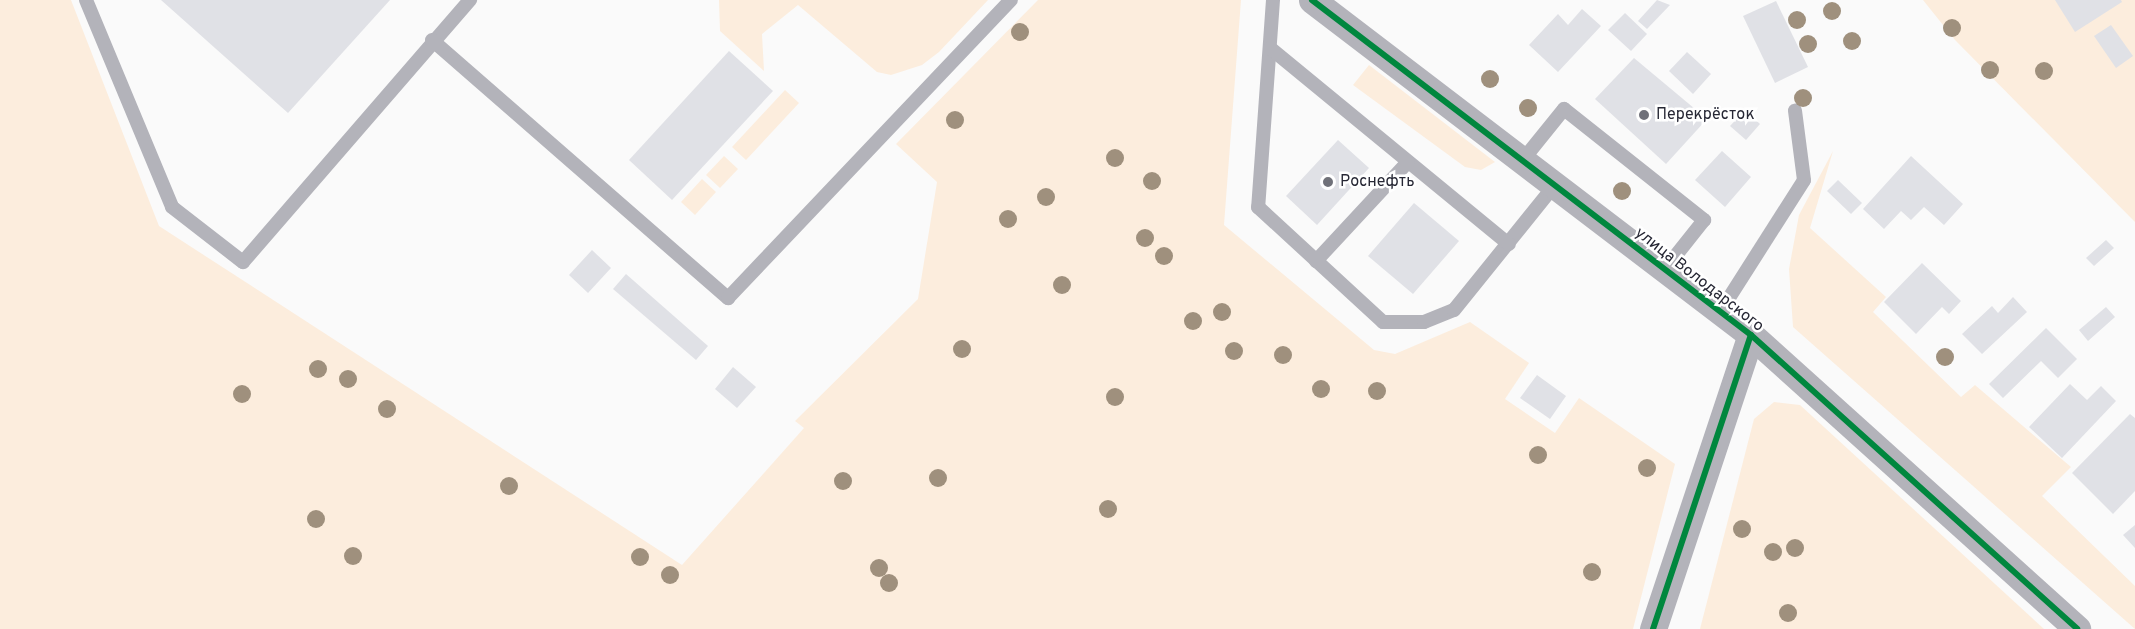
<!DOCTYPE html>
<meta charset="utf-8">
<style>
body{margin:0}
#map{position:relative;width:2135px;height:629px;overflow:hidden;background:#fafafa;font-family:Overpass,sans-serif}
div>[style]{position:absolute}
.green>*{inset:0;background:#fceddd}
.building>*{inset:0;background:#e0e1e6}
.service>*{height:14px;margin:-7px;padding:0 7px;transform-origin:7px;border-radius:7px;background:#b3b3ba}
.minor>*{height:27px;margin:-13.5px;padding:0 13.5px;transform-origin:13.5px;border-radius:13.5px;background:#b3b3ba}
.cycleway>*{height:6px;margin:-3px;padding:0 3px;transform-origin:3px;border-radius:3px;background:#00873e}
.trees>*{width:18px;height:18px;margin:-9px;border-radius:50%;background:#9f907d}
.dots>*{width:16px;height:16px;translate:-50% -50%;box-sizing:border-box;border:3px solid #fff;border-radius:50%}
span{translate:-50% -50%;white-space:nowrap;text-align:center;line-height:1.15;-webkit-text-stroke:5px #fff;paint-order:stroke}
.poi-label{font-size:16px;color:#262734}
.left{translate:0 -50%;text-align:left}
.street-label{font-size:16px;color:#262734}
</style>
<div id="map">
<div class="green">
<div style="clip-path:polygon(0 0,71px 0,159px 226px,682px 565px,804px 428px,795px 421px,918px 299px,937px 182px,896px 144px,1038px 0,1241px 0,1224px 225px,1374px 350px,1395px 354px,1470px 322px,1529px 363px,1505px 399px,1555px 433px,1579px 398px,1675px 464px,1633px 629px,0 629px)"></div>
<div style="clip-path:polygon(719px 0,988px 0,939px 52px,922px 65px,891px 75px,877px 72px,798px 5px,762px 34px,764px 71px,720px 31px)"></div>
<div style="clip-path:polygon(1923px 0,2135px 0,2135px 222px,1955px 40px)"></div>
<div style="clip-path:polygon(1369px 65px,1495px 162px,1481px 170px,1465px 167px,1353px 85px)"></div>
<div style="clip-path:polygon(785px 90px,799px 103px,746px 160px,732px 147px)"></div>
<div style="clip-path:polygon(1833px 151px,1810px 228px,1886px 297px,1873px 312px,1961px 397px,1975px 385px,2071px 467px,2042px 496px,2135px 586px,2135px 629px,1793px 327px,1789px 269px,1799px 215px)"></div>
<div style="clip-path:polygon(724px 156px,738px 169px,720px 188px,706px 175px)"></div>
<div style="clip-path:polygon(702px 179px,716px 192px,695px 215px,681px 202px)"></div>
<div style="clip-path:polygon(1774px 402px,1800px 405px,2044px 629px,1700px 629px,1754px 419px)"></div>
</div>
<div class="building">
<div style="clip-path:polygon(161px 0,390px 0,288px 113px)"></div>
<div style="clip-path:polygon(1657px 0,1670px 5px,1647px 29px,1638px 21px)"></div>
<div style="clip-path:polygon(2055px 0,2121px 0,2122px 2px,2075px 32px)"></div>
<div style="clip-path:polygon(1776px 1px,1808px 67px,1775px 83px,1743px 16px)"></div>
<div style="clip-path:polygon(1582px 9px,1601px 26px,1558px 72px,1529px 45px,1558px 14px,1568px 25px)"></div>
<div style="clip-path:polygon(1625px 13px,1647px 34px,1631px 51px,1608px 30px)"></div>
<div style="clip-path:polygon(2111px 25px,2133px 56px,2116px 68px,2094px 36px)"></div>
<div style="clip-path:polygon(729px 51px,773px 91px,672px 200px,629px 160px)"></div>
<div style="clip-path:polygon(1687px 52px,1711px 74px,1693px 94px,1669px 71px)"></div>
<div style="clip-path:polygon(1634px 58px,1707px 119px,1666px 164px,1595px 99px)"></div>
<div style="clip-path:polygon(1745px 110px,1760px 124px,1746px 140px,1730px 126px)"></div>
<div style="clip-path:polygon(1338px 140px,1369px 168px,1317px 225px,1286px 196px)"></div>
<div style="clip-path:polygon(1722px 151px,1751px 177px,1725px 207px,1695px 180px)"></div>
<div style="clip-path:polygon(1911px 156px,1963px 204px,1944px 225px,1924px 207px,1911px 220px,1901px 211px,1884px 229px,1863px 209px)"></div>
<div style="clip-path:polygon(1838px 180px,1862px 203px,1851px 214px,1827px 191px)"></div>
<div style="clip-path:polygon(1414px 203px,1459px 241px,1413px 294px,1368px 256px)"></div>
<div style="clip-path:polygon(2106px 240px,2114px 248px,2094px 266px,2086px 258px)"></div>
<div style="clip-path:polygon(592px 250px,611px 268px,588px 293px,569px 275px)"></div>
<div style="clip-path:polygon(1922px 263px,1961px 301px,1949px 314px,1942px 307px,1916px 334px,1884px 302px)"></div>
<div style="clip-path:polygon(626px 274px,708px 346px,696px 360px,613px 289px)"></div>
<div style="clip-path:polygon(2013px 297px,2027px 312px,1982px 354px,1962px 334px,1992px 306px,1998px 313px)"></div>
<div style="clip-path:polygon(2106px 307px,2115px 317px,2088px 341px,2079px 330px)"></div>
<div style="clip-path:polygon(2046px 328px,2077px 359px,2058px 378px,2041px 361px,2003px 398px,1989px 384px)"></div>
<div style="clip-path:polygon(733px 367px,756px 387px,737px 408px,715px 389px)"></div>
<div style="clip-path:polygon(1537px 375px,1566px 396px,1550px 419px,1520px 398px)"></div>
<div style="clip-path:polygon(2070px 384px,2087px 400px,2101px 386px,2116px 401px,2062px 458px,2029px 427px)"></div>
<div style="clip-path:polygon(2130px 414px,2135px 418px,2135px 491px,2113px 514px,2072px 473px)"></div>
<div style="clip-path:polygon(2135px 525px,2135px 548px,2123px 535px)"></div>
</div>
<div class="service">
<div style="left:86px;top:0;width:224px;rotate:67.4deg"></div>
<div style="left:172px;top:207px;width:90px;rotate:37.8deg"></div>
<div style="left:243px;top:262px;width:347px;rotate:-49.1deg"></div>
<div style="left:1273px;top:0;width:208px;rotate:94.1deg"></div>
<div style="left:1258px;top:207px;width:170px;rotate:42.6deg"></div>
<div style="left:1383px;top:322px;width:41px"></div>
<div style="left:1424px;top:322px;width:32px;rotate:-22deg"></div>
<div style="left:1454px;top:310px;width:161px;rotate:-51.1deg"></div>
<div style="left:432px;top:40px;width:393px;rotate:41.1deg"></div>
<div style="left:728px;top:298px;width:411px;rotate:-46.5deg"></div>
<div style="left:1270px;top:48px;width:309px;rotate:39.4deg"></div>
<div style="left:1522px;top:161px;width:67px;rotate:-51.1deg"></div>
<div style="left:1564px;top:109px;width:179px;rotate:38.4deg"></div>
<div style="left:1704px;top:220px;width:63px;rotate:128.5deg"></div>
<div style="left:1316px;top:261px;width:135px;rotate:-47.1deg"></div>
<div style="left:1720px;top:312px;width:156px;rotate:-57.5deg"></div>
<div style="left:1804px;top:180px;width:70px;rotate:-97.4deg"></div>
</div>
<div class="minor">
<div style="left:1312px;top:0;width:552px;rotate:37.35deg"></div>
<div style="left:1751px;top:335px;width:439px;rotate:42deg"></div>
<div style="left:1653px;top:629px;width:310px;rotate:-71.6deg"></div>
</div>
<div class="cycleway">
<div style="left:1312px;top:0;width:552px;rotate:37.35deg"></div>
<div style="left:1751px;top:335px;width:439px;rotate:42deg"></div>
<div style="left:1653px;top:629px;width:310px;rotate:-71.6deg"></div>
</div>
<div class="trees">
<div style="left:1832px;top:11px"></div>
<div style="left:1797px;top:20px"></div>
<div style="left:1952px;top:28px"></div>
<div style="left:1020px;top:32px"></div>
<div style="left:1852px;top:41px"></div>
<div style="left:1808px;top:44px"></div>
<div style="left:1990px;top:70px"></div>
<div style="left:2044px;top:71px"></div>
<div style="left:1490px;top:79px"></div>
<div style="left:1803px;top:98px"></div>
<div style="left:1528px;top:108px"></div>
<div style="left:955px;top:120px"></div>
<div style="left:1115px;top:158px"></div>
<div style="left:1152px;top:181px"></div>
<div style="left:1622px;top:191px"></div>
<div style="left:1046px;top:197px"></div>
<div style="left:1008px;top:219px"></div>
<div style="left:1145px;top:238px"></div>
<div style="left:1164px;top:256px"></div>
<div style="left:1062px;top:285px"></div>
<div style="left:1222px;top:312px"></div>
<div style="left:1193px;top:321px"></div>
<div style="left:962px;top:349px"></div>
<div style="left:1234px;top:351px"></div>
<div style="left:1283px;top:355px"></div>
<div style="left:1945px;top:357px"></div>
<div style="left:318px;top:369px"></div>
<div style="left:348px;top:379px"></div>
<div style="left:1321px;top:389px"></div>
<div style="left:1377px;top:391px"></div>
<div style="left:242px;top:394px"></div>
<div style="left:1115px;top:397px"></div>
<div style="left:387px;top:409px"></div>
<div style="left:1538px;top:455px"></div>
<div style="left:1647px;top:468px"></div>
<div style="left:938px;top:478px"></div>
<div style="left:843px;top:481px"></div>
<div style="left:509px;top:486px"></div>
<div style="left:1108px;top:509px"></div>
<div style="left:316px;top:519px"></div>
<div style="left:1742px;top:529px"></div>
<div style="left:1795px;top:548px"></div>
<div style="left:1773px;top:552px"></div>
<div style="left:353px;top:556px"></div>
<div style="left:640px;top:557px"></div>
<div style="left:879px;top:568px"></div>
<div style="left:1592px;top:572px"></div>
<div style="left:670px;top:575px"></div>
<div style="left:889px;top:583px"></div>
<div style="left:1788px;top:613px"></div>
</div>
<div class="dots">
<div style="left:1644px;top:115px;background:#707179"></div>
<div style="left:1328px;top:182px;background:#707179"></div>
</div>
<div class="poi-label">
<span class="left" style="left:1656px;top:115px">Перекрёсток</span>
<span class="left" style="left:1340px;top:182px">Роснефть</span>
</div>
<div class="street-label">
<span style="left:1699px;top:280px;rotate:38deg">улица Володарского</span>
</div>
</div>
